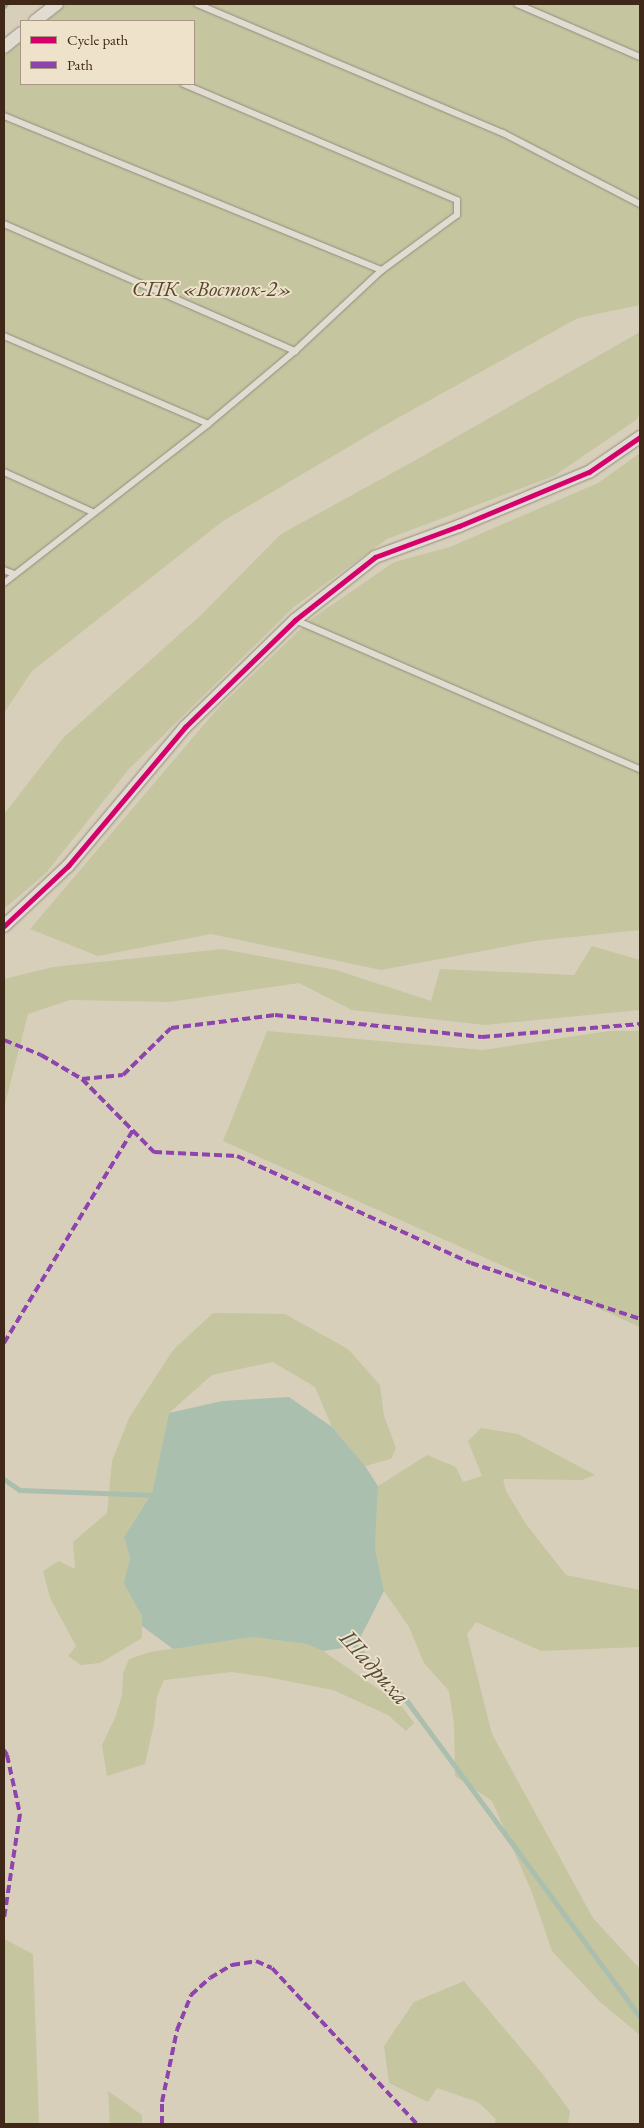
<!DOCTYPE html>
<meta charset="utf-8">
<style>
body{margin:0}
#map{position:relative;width:644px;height:2128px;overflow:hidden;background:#d8cfbb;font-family:"EB Garamond",serif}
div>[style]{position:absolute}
.green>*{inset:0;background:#c5c5a0}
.water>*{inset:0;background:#aabfae}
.stream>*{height:4.5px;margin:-2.25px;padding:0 2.25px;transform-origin:2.25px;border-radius:2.25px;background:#aabfae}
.roads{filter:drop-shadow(0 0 1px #938b7e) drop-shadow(0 0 1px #938b7e)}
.service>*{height:6px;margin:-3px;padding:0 3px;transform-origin:3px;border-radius:3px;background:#e0dcd2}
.minor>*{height:12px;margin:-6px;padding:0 6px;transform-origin:6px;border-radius:6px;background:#e0dcd2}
.rail>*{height:4px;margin-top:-2px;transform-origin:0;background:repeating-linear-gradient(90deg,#a59f96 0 9px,transparent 0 18px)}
.quiet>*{height:4px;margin-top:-2px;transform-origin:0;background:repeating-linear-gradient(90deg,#8e44ad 0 8px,transparent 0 12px)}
.cycleway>*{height:5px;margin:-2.5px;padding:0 2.5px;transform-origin:2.5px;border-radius:2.5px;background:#d6006c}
span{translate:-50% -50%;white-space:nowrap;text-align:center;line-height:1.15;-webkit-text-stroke:4px #eee3ca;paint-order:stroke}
.park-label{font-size:22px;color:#57462f;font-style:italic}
.water-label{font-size:24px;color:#554c3c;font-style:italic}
.frame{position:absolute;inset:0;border:5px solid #3f2818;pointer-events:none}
.legend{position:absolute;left:20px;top:20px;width:175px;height:65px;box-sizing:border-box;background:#eee3ca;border:1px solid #a89883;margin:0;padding:6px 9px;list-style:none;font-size:15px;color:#3f2818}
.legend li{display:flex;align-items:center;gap:10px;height:25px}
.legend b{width:25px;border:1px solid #a89883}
</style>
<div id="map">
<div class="green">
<div style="clip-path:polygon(67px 4px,640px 4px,640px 305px,578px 318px,394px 420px,223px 521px,32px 671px,4px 713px,4px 56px,21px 42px,21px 84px,194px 84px,194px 21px,46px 21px)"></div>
<div style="clip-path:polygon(640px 332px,640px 414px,636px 420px,554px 476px,387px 539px,295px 606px,129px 769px,46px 873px,4px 909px,4px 814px,64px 737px,200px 616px,281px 534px,414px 461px)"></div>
<div style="clip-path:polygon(640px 453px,640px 930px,535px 941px,381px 970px,211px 934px,98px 956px,30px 929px,219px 707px,310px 620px,394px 562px,450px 547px,598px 483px)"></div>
<div style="clip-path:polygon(592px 946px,640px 960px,640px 1010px,485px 1025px,352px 1010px,299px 983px,169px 1002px,70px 1000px,28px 1014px,4px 1108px,4px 979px,53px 967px,222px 949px,336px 970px,431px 1001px,440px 969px,574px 975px)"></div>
<div style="clip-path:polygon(267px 1031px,483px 1050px,609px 1031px,640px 1031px,640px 1327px,223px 1141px)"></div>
<div style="clip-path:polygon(213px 1313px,285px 1314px,348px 1349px,380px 1385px,384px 1416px,396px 1448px,391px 1459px,365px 1466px,332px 1427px,315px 1387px,273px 1362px,212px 1375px,169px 1413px,152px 1493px,124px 1537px,130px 1558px,125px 1583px,142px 1618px,142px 1638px,100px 1663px,81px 1665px,68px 1656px,76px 1646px,50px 1598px,43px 1571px,59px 1561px,75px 1569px,73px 1542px,107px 1513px,112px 1461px,129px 1418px,173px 1350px)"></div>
<div style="clip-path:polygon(481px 1428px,518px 1434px,595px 1475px,582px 1480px,503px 1479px,506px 1491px,526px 1524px,566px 1575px,640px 1590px,640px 1647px,541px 1651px,476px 1622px,467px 1634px,492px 1734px,593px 1918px,640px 1969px,640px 2035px,600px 2002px,552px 1951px,531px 1890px,492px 1801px,455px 1776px,454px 1724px,449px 1691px,424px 1663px,409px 1627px,384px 1591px,375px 1548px,378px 1486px,427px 1455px,456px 1467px,463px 1482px,482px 1476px,468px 1441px)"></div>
<div style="clip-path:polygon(252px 1637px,307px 1644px,323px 1651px,400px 1704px,414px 1723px,406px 1731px,388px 1715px,333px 1690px,272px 1678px,232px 1672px,164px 1680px,157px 1697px,154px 1724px,145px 1764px,107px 1776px,102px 1745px,115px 1718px,122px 1695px,123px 1673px,129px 1659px,150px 1652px)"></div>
<div style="clip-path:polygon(4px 1939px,33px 1954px,39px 2124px,4px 2124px)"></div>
<div style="clip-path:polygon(464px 1981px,541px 2072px,570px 2111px,568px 2124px,494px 2124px,496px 2119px,478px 2102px,437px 2088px,428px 2102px,389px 2083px,384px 2046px,414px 2002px)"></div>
<div style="clip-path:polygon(108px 2091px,142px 2115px,142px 2124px,110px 2124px)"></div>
</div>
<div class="water">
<div style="clip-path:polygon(289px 1397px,332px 1427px,365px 1466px,378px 1486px,375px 1548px,384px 1591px,356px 1646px,323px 1651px,307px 1644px,252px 1637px,173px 1649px,142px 1626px,142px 1617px,124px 1583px,130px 1558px,124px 1537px,152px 1493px,169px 1413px,222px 1401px)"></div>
</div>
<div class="stream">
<div style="left:4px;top:1479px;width:19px;rotate:35deg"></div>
<div style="left:20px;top:1490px;width:135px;rotate:2.1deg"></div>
<div style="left:353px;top:1643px;width:81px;rotate:47deg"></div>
<div style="left:408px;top:1702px;width:391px;rotate:53.6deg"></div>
</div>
<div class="roads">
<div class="service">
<div style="left:197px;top:4px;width:332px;rotate:22.9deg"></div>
<div style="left:503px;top:133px;width:154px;rotate:27.4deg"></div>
<div style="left:517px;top:4px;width:134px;rotate:23.3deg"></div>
<div style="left:4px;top:116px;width:408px;rotate:22.2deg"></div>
<div style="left:4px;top:224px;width:318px;rotate:23.6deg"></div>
<div style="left:4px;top:336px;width:222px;rotate:23.3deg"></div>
<div style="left:4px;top:472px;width:97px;rotate:24.4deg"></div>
<div style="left:4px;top:570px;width:11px;rotate:22deg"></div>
<div style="left:4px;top:583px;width:259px;rotate:-37.9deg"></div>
<div style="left:208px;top:424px;width:114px;rotate:-40deg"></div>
<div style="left:295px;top:351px;width:119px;rotate:-43deg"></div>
<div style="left:382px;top:270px;width:93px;rotate:-36.3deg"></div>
<div style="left:457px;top:215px;width:15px;rotate:-90deg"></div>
<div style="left:457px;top:200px;width:297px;rotate:-157deg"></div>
<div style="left:295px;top:620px;width:376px;rotate:23.4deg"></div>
</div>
<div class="minor">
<div style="left:35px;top:21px;width:28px;rotate:-38deg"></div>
<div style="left:4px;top:47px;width:22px;rotate:-39deg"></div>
<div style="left:4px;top:926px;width:88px;rotate:-43.2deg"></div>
<div style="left:68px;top:866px;width:182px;rotate:-49.9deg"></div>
<div style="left:185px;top:727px;width:153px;rotate:-44.2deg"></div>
<div style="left:295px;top:620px;width:102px;rotate:-38.2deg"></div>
<div style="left:375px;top:557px;width:90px;rotate:-20.3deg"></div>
<div style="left:459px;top:526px;width:141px;rotate:-22.6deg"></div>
<div style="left:589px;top:472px;width:62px;rotate:-34.5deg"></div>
</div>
</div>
<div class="rail">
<div style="left:4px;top:8px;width:5px;rotate:-53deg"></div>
</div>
<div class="quiet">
<div style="left:4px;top:1040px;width:40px;rotate:22deg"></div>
<div style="left:41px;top:1055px;width:48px;rotate:30.3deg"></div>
<div style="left:82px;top:1079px;width:103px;rotate:45.4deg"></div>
<div style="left:154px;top:1152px;width:83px;rotate:2.8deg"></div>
<div style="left:237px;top:1156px;width:257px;rotate:24.6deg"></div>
<div style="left:471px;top:1263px;width:178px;rotate:18.3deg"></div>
<div style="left:82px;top:1079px;width:41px;rotate:-5.6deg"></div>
<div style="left:123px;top:1075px;width:67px;rotate:-44.4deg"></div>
<div style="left:171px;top:1028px;width:105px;rotate:-7.1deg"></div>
<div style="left:275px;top:1015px;width:208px;rotate:6.1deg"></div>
<div style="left:482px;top:1037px;width:159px;rotate:-4.7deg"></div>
<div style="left:4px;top:1343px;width:249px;rotate:-58.8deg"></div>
<div style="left:4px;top:1750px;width:6px;rotate:59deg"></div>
<div style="left:7px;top:1755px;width:60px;rotate:77.6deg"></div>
<div style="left:20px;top:1814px;width:105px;rotate:98.7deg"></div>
<div style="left:162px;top:2124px;width:22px;rotate:-90deg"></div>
<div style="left:162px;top:2102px;width:74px;rotate:-78.2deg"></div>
<div style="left:177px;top:2030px;width:38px;rotate:-68deg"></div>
<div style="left:191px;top:1995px;width:25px;rotate:-42deg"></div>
<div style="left:210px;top:1978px;width:26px;rotate:-31deg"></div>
<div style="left:232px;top:1965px;width:24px;rotate:-9deg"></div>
<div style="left:256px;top:1961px;width:17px;rotate:24deg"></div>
<div style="left:272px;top:1968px;width:213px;rotate:47.1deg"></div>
</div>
<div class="cycleway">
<div style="left:4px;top:926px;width:88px;rotate:-43.2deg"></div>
<div style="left:68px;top:866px;width:182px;rotate:-49.9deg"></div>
<div style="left:185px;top:727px;width:153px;rotate:-44.2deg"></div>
<div style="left:295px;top:620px;width:102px;rotate:-38.2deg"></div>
<div style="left:375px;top:557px;width:90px;rotate:-20.3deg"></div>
<div style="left:459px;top:526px;width:141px;rotate:-22.6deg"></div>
<div style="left:589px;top:472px;width:62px;rotate:-34.5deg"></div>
</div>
<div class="park-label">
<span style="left:212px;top:289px">СПК «Восток-2»</span>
</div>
<div class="water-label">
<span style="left:375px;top:1667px;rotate:48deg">Шадриха</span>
</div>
<div class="frame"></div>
<ul class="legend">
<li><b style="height:6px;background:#d6006c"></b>Cycle path</li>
<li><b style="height:6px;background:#8e44ad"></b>Path</li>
</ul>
</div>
